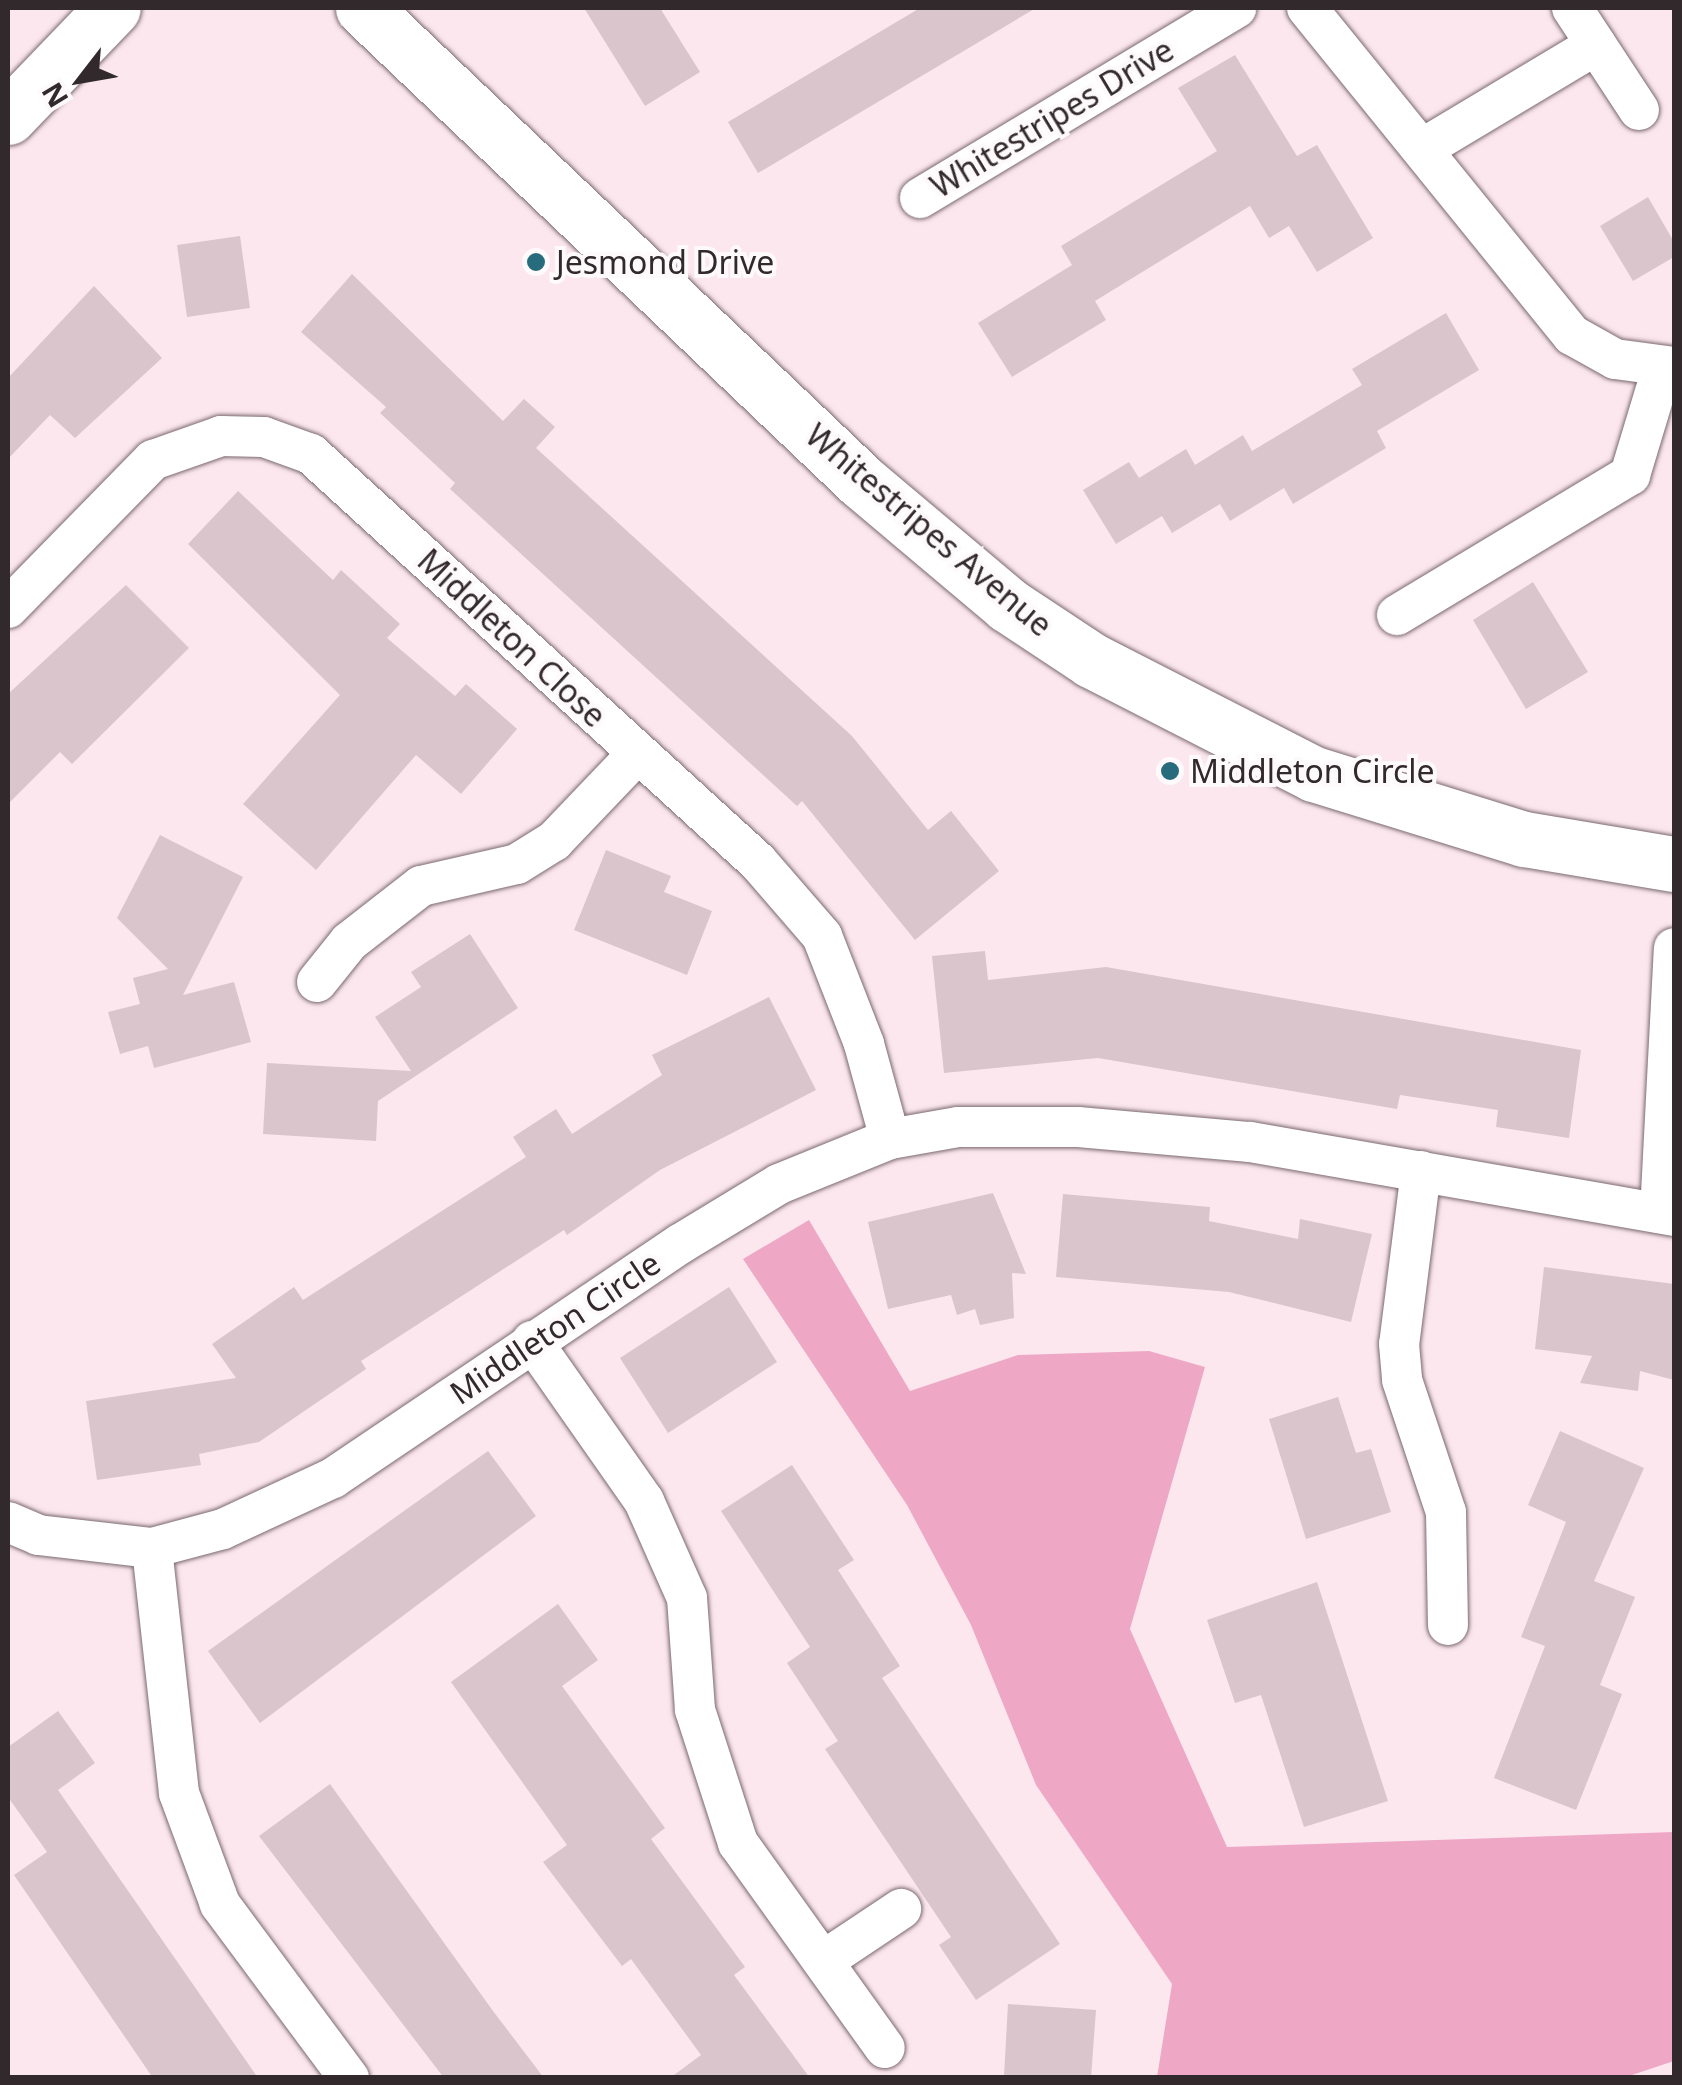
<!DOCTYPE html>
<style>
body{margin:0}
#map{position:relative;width:1682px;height:2085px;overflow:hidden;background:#fce7ef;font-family:"Noto Sans",sans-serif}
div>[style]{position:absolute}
.green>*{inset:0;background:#eea8c6}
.building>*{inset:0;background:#dac5cd}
.roads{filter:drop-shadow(0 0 2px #7b6970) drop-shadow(0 0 2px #7b6970)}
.street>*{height:40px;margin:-20px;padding:0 20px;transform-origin:20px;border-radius:20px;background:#fff}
.secondary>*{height:55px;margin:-27.5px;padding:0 27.5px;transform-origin:27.5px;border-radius:27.5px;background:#fff}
.dots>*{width:28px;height:28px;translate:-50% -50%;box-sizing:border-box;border:5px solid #fef9fb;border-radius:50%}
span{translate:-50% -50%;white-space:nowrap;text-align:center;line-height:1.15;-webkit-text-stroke:8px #fef9fb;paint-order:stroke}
.street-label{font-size:32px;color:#31292c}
.poi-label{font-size:32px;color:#31292c}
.left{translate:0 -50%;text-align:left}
.frame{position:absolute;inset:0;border:10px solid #31292c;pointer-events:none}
.north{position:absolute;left:30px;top:30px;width:100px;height:100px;-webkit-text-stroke:8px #fef9fb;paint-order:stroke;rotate:239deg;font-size:28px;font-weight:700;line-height:40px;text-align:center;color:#31292c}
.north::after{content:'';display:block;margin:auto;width:35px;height:45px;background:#31292c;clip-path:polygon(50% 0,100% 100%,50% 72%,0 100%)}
</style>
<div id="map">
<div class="green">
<div style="clip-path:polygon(809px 1220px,910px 1391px,1018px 1355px,1149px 1351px,1205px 1367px,1130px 1629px,1227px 1847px,1674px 1832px,1674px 2061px,1623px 2078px,1157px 2077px,1172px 1984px,1036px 1785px,971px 1625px,907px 1505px,743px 1259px)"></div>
</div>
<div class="building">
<div style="clip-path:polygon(584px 8px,660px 8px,700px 72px,645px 106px)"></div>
<div style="clip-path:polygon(920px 8px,1036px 8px,758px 173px,728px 122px)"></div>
<div style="clip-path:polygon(1235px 55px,1297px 156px,1317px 145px,1373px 238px,1317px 272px,1289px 226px,1269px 238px,1250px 206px,1095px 301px,1106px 320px,1012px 377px,978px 323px,1072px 265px,1061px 246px,1217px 151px,1178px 88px)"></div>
<div style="clip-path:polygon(1648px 197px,1674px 242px,1674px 257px,1633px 281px,1600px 226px)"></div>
<div style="clip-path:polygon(240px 236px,250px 308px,187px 317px,177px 245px)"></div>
<div style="clip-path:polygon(352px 274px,503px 421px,524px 399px,555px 427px,536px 448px,852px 736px,928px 830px,951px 811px,999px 871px,915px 940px,802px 801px,797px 806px,450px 489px,455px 483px,380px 413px,386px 407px,301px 332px)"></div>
<div style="clip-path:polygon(94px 286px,162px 358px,75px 438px,50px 415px,8px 459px,8px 378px)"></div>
<div style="clip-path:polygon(1446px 313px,1479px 370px,1377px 431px,1386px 448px,1293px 504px,1284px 488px,1230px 521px,1220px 504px,1172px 533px,1162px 516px,1116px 544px,1083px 490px,1129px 462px,1139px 478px,1186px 449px,1195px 465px,1243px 435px,1252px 451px,1362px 385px,1352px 369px)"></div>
<div style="clip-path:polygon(238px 491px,333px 580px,341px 570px,400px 624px,387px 638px,455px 696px,466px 684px,517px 729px,461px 794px,416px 755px,316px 870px,243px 804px,340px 695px,188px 544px)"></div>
<div style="clip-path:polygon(1533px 582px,1588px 672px,1526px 709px,1473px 620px)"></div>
<div style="clip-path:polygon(126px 585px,189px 648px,72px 764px,60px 752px,8px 804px,8px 694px)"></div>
<div style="clip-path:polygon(160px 835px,243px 877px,183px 995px,234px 982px,251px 1042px,154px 1068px,148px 1046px,120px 1054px,108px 1012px,140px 1004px,133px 978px,168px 969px,117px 918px)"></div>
<div style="clip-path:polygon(606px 850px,671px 876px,664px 892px,712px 911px,687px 975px,574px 930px)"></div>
<div style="clip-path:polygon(470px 934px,518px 1008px,378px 1101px,376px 1141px,263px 1134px,267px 1063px,411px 1071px,375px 1017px,421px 987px,411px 972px)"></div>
<div style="clip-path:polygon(985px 951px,988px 980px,1106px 967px,1581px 1050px,1569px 1138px,1496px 1127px,1498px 1110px,1400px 1095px,1397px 1109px,1098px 1058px,944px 1073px,932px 956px)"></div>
<div style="clip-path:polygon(769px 997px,816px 1090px,660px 1170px,567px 1235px,564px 1230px,361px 1361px,366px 1369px,259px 1442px,199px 1454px,201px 1465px,97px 1480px,86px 1401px,236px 1378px,212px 1344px,294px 1287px,303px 1300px,526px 1157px,513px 1137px,556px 1109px,572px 1134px,662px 1075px,652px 1055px)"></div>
<div style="clip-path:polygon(993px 1193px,1026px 1274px,1012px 1273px,1014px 1318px,980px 1325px,975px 1309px,957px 1315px,951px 1295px,888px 1309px,868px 1222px)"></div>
<div style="clip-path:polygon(1063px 1194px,1210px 1207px,1209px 1221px,1298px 1239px,1300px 1219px,1372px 1234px,1351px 1322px,1229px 1292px,1056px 1277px)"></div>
<div style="clip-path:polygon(1544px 1267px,1674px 1284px,1674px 1380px,1640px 1371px,1638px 1391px,1580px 1383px,1592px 1356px,1535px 1349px)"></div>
<div style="clip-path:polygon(729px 1287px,777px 1362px,668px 1433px,620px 1358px)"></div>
<div style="clip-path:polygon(1338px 1397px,1356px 1453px,1371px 1449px,1391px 1512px,1306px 1539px,1269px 1419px)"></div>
<div style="clip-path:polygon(1560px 1431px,1644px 1468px,1594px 1581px,1635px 1597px,1600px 1685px,1622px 1694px,1576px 1810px,1494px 1778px,1545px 1646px,1521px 1637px,1566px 1522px,1528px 1505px)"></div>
<div style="clip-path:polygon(488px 1451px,536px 1516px,260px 1723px,208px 1651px)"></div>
<div style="clip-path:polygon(792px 1465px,854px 1560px,838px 1570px,900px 1666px,882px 1678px,1060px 1944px,976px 2000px,939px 1945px,951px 1937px,825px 1749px,838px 1741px,787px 1663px,810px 1647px,721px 1511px)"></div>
<div style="clip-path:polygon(1317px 1582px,1388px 1801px,1304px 1827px,1261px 1695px,1235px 1703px,1207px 1620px)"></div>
<div style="clip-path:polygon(558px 1604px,598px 1660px,562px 1686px,665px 1828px,651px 1839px,745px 1967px,734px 1975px,810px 2078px,670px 2078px,701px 2055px,631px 1959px,622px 1966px,543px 1862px,567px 1845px,451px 1682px)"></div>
<div style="clip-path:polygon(58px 1711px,95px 1763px,58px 1790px,258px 2078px,153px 2078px,14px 1875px,47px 1852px,8px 1797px,8px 1747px)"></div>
<div style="clip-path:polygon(330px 1784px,493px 2011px,544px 2078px,444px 2078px,259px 1836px)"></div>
<div style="clip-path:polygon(1008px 2004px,1096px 2010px,1091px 2078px,1004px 2076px)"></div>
</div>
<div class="roads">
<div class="street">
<div style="left:1307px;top:8px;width:421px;rotate:51deg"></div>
<div style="left:1572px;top:335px;width:49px;rotate:29.2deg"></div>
<div style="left:1615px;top:359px;width:60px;rotate:7.7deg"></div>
<div style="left:1572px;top:8px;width:122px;rotate:56.7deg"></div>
<div style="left:1422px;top:149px;width:203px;rotate:-30.9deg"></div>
<div style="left:920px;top:198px;width:369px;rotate:-31deg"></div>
<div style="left:8px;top:608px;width:207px;rotate:-45.6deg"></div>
<div style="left:153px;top:460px;width:72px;rotate:-19.4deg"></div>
<div style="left:221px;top:436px;width:43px;rotate:1.3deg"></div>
<div style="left:264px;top:437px;width:50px;rotate:19.9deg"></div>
<div style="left:311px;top:454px;width:605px;rotate:42.39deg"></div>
<div style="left:758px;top:862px;width:98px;rotate:49.1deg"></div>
<div style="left:822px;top:936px;width:116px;rotate:68.7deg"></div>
<div style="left:864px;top:1044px;width:98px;rotate:74.7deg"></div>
<div style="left:1397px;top:615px;width:272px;rotate:-31deg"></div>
<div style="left:1630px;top:475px;width:111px;rotate:-73.2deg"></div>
<div style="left:317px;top:982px;width:51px;rotate:-51.3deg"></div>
<div style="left:349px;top:942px;width:91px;rotate:-37.9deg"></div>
<div style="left:421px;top:886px;width:98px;rotate:-12.9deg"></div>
<div style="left:517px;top:864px;width:44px;rotate:-31.9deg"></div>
<div style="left:554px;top:841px;width:120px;rotate:-46.3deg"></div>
<div style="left:1421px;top:1171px;width:174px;rotate:97.2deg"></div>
<div style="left:1399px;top:1344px;width:36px;rotate:85deg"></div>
<div style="left:1402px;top:1380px;width:139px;rotate:71.6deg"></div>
<div style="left:1446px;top:1512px;width:113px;rotate:89deg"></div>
<div style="left:1660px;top:1213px;width:265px;rotate:-87deg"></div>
<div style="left:532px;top:1341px;width:195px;rotate:55deg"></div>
<div style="left:644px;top:1501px;width:106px;rotate:66.1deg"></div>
<div style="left:687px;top:1598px;width:112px;rotate:85.9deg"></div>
<div style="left:695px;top:1710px;width:140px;rotate:72.1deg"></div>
<div style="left:738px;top:1843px;width:252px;rotate:54.4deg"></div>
<div style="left:8px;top:1522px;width:33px;rotate:23deg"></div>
<div style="left:38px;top:1535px;width:115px;rotate:6.5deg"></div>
<div style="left:823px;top:1961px;width:94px;rotate:-33.7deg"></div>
<div style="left:349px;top:2078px;width:217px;rotate:-126.6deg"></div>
<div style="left:220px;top:1904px;width:118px;rotate:-110.3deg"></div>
<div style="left:179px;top:1793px;width:246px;rotate:-96.3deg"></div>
<div style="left:152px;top:1548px;width:73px;rotate:-15deg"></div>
<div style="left:223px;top:1529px;width:121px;rotate:-24.9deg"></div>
<div style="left:333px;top:1478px;width:419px;rotate:-34deg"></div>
<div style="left:680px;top:1244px;width:116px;rotate:-31.2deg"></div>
<div style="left:779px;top:1184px;width:120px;rotate:-22.1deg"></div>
<div style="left:890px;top:1139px;width:69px;rotate:-10deg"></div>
<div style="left:958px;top:1127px;width:120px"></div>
<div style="left:1078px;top:1127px;width:173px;rotate:5deg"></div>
<div style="left:1250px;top:1142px;width:430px;rotate:9.9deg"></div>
</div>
<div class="secondary">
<div style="left:363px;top:8px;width:688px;rotate:43.53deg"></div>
<div style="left:862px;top:482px;width:191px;rotate:40.1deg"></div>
<div style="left:1008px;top:605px;width:100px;rotate:33.5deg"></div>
<div style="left:1091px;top:660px;width:250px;rotate:27.1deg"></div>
<div style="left:1314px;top:774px;width:220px;rotate:17.2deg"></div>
<div style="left:1524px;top:839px;width:152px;rotate:9.5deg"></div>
<div style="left:8px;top:117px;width:151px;rotate:-46.1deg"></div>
</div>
</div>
<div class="dots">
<div style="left:536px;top:262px;background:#276c7c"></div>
<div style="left:1170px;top:771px;background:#276c7c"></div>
</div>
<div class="street-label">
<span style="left:1052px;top:118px;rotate:-31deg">Whitestripes Drive</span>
<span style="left:929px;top:530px;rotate:40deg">Whitestripes Avenue</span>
<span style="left:512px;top:638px;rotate:43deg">Middleton Close</span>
<span style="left:555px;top:1328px;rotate:-34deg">Middleton Circle</span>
</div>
<div class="poi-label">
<span class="left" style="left:556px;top:262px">Jesmond Drive</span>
<span class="left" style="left:1190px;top:771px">Middleton Circle</span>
</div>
<div class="frame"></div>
<div class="north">N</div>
</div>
